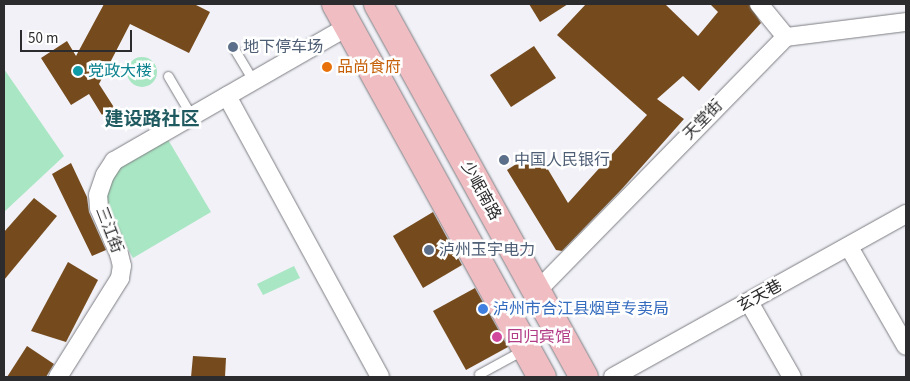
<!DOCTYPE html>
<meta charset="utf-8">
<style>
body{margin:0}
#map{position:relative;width:910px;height:381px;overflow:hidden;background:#f1f1f7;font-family:"Source Sans 3","Noto Sans SC",sans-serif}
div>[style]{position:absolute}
.green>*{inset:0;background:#a9e6c3}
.round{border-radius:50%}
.building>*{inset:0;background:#754b1d}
.roads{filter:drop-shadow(0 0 1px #7c7d82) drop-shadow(0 0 1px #7c7d82)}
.lane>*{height:9px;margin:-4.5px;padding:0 4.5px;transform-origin:4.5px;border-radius:4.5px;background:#fff}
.street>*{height:18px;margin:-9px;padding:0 9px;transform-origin:9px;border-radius:9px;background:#fff}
.primary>*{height:28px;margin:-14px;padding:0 14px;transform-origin:14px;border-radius:14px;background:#f0bec2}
.dots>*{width:14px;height:14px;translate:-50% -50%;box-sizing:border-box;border:2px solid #fff;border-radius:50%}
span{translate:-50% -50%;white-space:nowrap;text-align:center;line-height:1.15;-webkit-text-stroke:5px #fff;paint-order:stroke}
.service-label{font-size:16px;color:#4e5e75}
.left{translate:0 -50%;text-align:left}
.food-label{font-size:16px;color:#c56008}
.culture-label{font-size:16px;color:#0d838f}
.street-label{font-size:16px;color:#2c2c2e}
.shop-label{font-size:16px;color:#366cbe}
.hotel-label{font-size:16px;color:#b23c85}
.quarter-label{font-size:19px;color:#1f5a60;font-weight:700}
.frame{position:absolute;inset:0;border:5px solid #2c2c2e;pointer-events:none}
.scale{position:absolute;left:20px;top:30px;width:112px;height:22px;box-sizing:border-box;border:2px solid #2c2c2e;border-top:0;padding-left:6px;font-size:15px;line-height:18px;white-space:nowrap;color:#2c2c2e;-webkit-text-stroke:4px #fff;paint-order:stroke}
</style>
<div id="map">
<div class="green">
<div class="round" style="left:127px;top:57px;width:30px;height:30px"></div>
<div style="clip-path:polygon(4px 69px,64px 156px,4px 212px)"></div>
<div style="clip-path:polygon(167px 138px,211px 212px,133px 258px,112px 222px,107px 197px,109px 185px,118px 168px)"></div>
<div style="clip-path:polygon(294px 266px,300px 278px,263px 295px,257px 284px)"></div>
</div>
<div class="building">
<div style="clip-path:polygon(104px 4px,194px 4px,210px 12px,189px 53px,130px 24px,99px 84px,117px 112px,105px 120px,89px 94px,71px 105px,41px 58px,67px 41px,76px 56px)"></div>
<div style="clip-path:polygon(529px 4px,568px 4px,540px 22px)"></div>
<div style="clip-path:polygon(586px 4px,665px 4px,698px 36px,718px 12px,710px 4px,749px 4px,761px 23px,699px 91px,683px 76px,657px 99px,684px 119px,621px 190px,562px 251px,556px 250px,507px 170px,537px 151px,568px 203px,647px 115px,557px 35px)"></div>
<div style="clip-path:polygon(534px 46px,556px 78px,511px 107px,490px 75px)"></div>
<div style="clip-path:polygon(71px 163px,87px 197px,89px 212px,106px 250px,92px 256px,52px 174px)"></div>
<div style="clip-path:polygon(34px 198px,57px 216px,4px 280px,4px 232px)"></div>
<div style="clip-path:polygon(433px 212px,462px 265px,423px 288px,393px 236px)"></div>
<div style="clip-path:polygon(68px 262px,98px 280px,66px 342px,31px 331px)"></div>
<div style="clip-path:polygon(475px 288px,508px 347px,466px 370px,433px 311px)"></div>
<div style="clip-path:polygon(27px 346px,54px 364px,46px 377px,7px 377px)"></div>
<div style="clip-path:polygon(193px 356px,226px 358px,225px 377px,191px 377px)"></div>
</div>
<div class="roads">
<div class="lane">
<div style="left:233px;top:47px;width:37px;rotate:59deg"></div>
<div style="left:168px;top:76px;width:45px;rotate:59.5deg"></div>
<div style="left:479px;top:374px;width:50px;rotate:-28.6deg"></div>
</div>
<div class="street">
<div style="left:759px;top:4px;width:43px;rotate:50.7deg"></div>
<div style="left:227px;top:96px;width:320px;rotate:61.4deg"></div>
<div style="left:849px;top:247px;width:114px;rotate:60.1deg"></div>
<div style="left:537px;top:291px;width:356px;rotate:-45.6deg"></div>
<div style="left:786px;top:37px;width:121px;rotate:-7.1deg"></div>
<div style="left:749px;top:302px;width:86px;rotate:60.2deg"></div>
<div style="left:58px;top:377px;width:117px;rotate:-57.9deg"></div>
<div style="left:120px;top:278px;width:12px;rotate:-81deg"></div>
<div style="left:122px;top:266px;width:12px;rotate:-104deg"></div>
<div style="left:119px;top:254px;width:50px;rotate:-113.5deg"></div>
<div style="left:99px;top:208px;width:13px;rotate:-94deg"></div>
<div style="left:98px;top:195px;width:21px;rotate:-71deg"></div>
<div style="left:105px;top:175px;width:17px;rotate:-57deg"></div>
<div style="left:114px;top:161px;width:271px;rotate:-29.9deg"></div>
<div style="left:613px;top:377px;width:335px;rotate:-29.1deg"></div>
</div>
<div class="primary">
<div style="left:336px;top:4px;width:426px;rotate:61.1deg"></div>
<div style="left:378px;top:4px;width:426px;rotate:61.1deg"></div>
</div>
</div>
<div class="dots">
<div style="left:233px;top:47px;background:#5c6f8a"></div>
<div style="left:327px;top:67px;background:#e8710a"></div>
<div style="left:78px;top:71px;background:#0f9aa8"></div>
<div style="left:504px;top:160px;background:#5c6f8a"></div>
<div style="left:429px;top:250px;background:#5c6f8a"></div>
<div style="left:483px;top:309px;background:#3f7fe0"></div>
<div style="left:497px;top:337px;background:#d1479c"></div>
</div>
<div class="service-label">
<span class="left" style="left:243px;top:47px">地下停车场</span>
<span class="left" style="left:514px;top:160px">中国人民银行</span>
<span class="left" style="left:439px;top:250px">泸州玉宇电力</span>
</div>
<div class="food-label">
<span class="left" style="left:337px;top:67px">品尚食府</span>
</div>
<div class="culture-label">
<span class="left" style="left:88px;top:71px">党政大楼</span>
</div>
<div class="street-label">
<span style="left:703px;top:120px;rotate:-45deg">天堂街</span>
<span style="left:481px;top:191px;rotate:61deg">少岷南路</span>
<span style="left:109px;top:230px;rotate:69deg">三江街</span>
<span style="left:760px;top:296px;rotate:-29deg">玄天巷</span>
</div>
<div class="shop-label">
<span class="left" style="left:493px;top:309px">泸州市合江县烟草专卖局</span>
</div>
<div class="hotel-label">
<span class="left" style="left:507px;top:337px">回归宾馆</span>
</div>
<div class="quarter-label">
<span style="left:152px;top:120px">建设路社区</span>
</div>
<div class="frame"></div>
<div class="scale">50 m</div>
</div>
